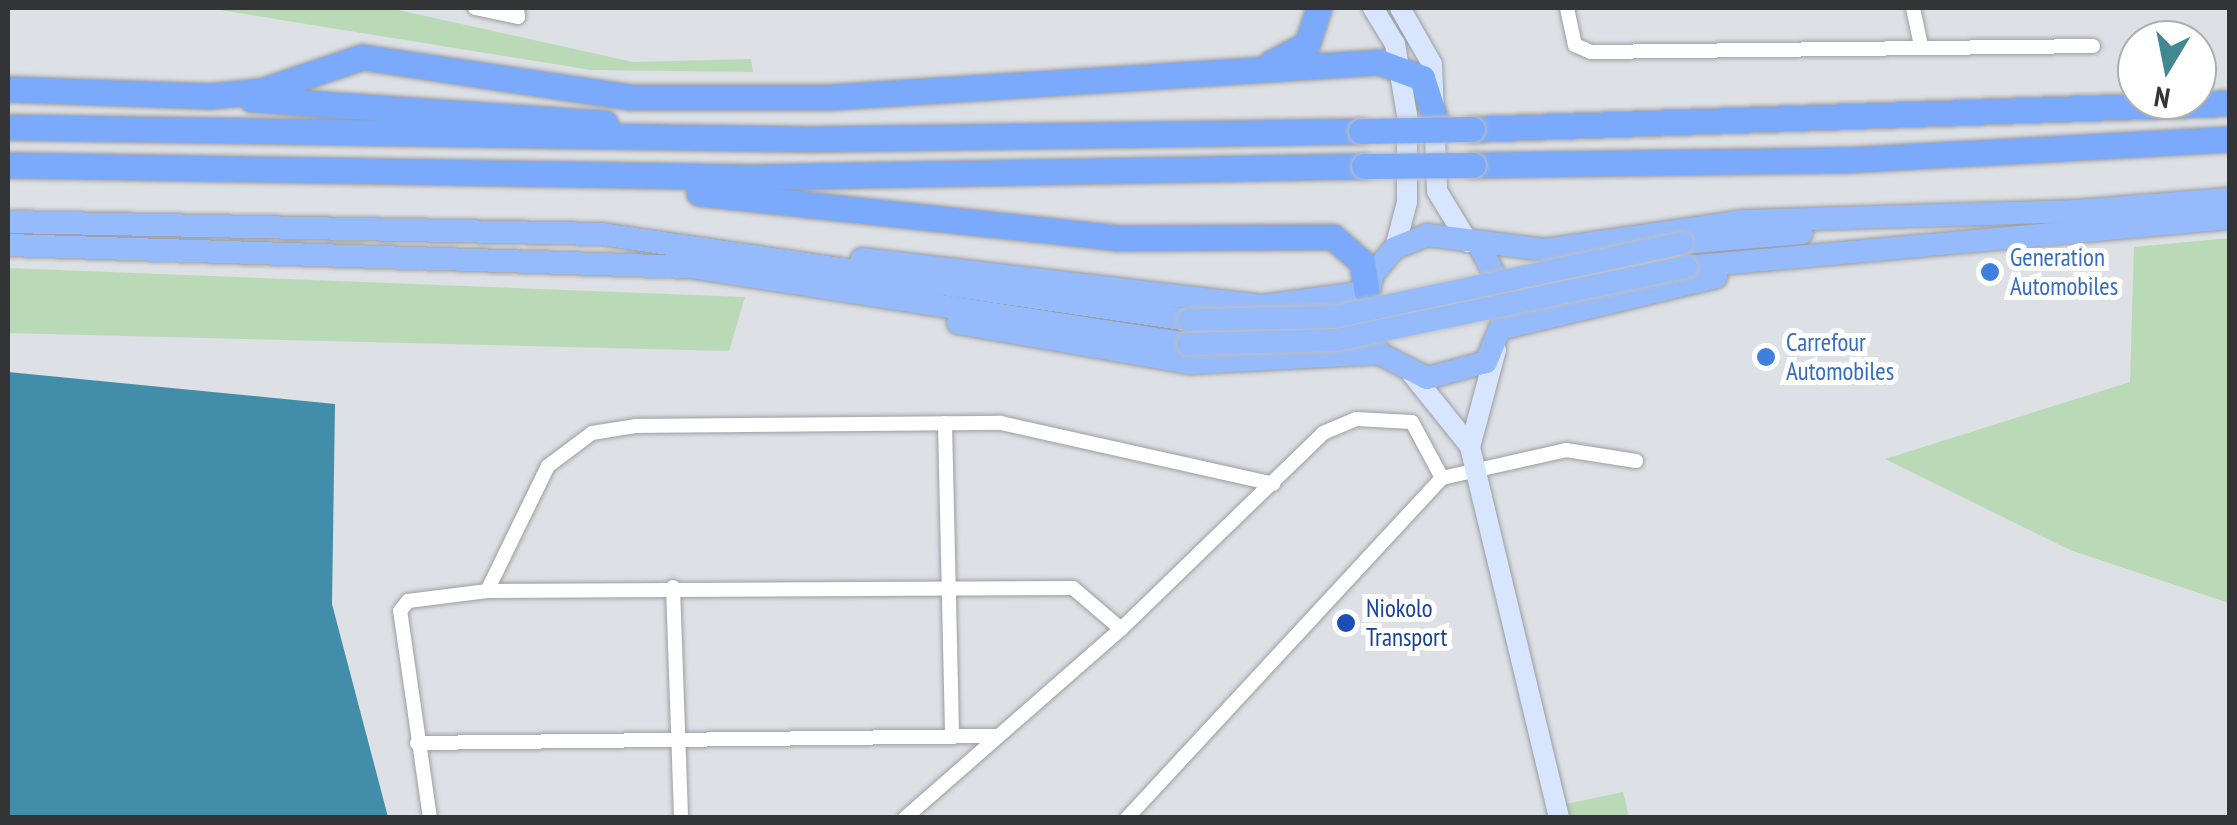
<!DOCTYPE html>
<style>
body{margin:0}
#map{position:relative;width:2237px;height:825px;overflow:hidden;background:#dde0e5;font-family:"PT Sans Narrow",sans-serif}
div>[style]{position:absolute}
.green>*{inset:0;background:#bad9b7}
.water>*{inset:0;background:#428da9}
.roads{filter:drop-shadow(0 0 2px #9b9ea2) drop-shadow(0 0 2px #9b9ea2)}
.minor>*{height:14px;margin:-7px;padding:0 7px;transform-origin:7px;border-radius:7px;background:#fff}
.secondary>*{height:20px;margin:-10px;padding:0 10px;transform-origin:10px;border-radius:10px;background:#d7e6fe}
.trunk>*{height:22px;margin:-11px;padding:0 11px;transform-origin:11px;border-radius:11px;background:#96bbfc}
.motorway>*{height:25px;margin:-12.5px;padding:0 12.5px;transform-origin:12.5px;border-radius:12.5px;background:#7baafc}
.bridges{filter:drop-shadow(0 0 2px #bebebf) drop-shadow(0 0 2px #bebebf)}
.trunk-bridge>*{height:22px;margin:-11px;padding:0 11px;transform-origin:11px;border-radius:11px;background:#96bbfc}
.motorway-bridge>*{height:25px;margin:-12.5px;padding:0 12.5px;transform-origin:12.5px;border-radius:12.5px;background:#7baafc}
.dots>*{width:28px;height:28px;translate:-50% -50%;box-sizing:border-box;border:5px solid #fff;border-radius:50%}
span{translate:-50% -50%;white-space:nowrap;text-align:center;line-height:1.15;-webkit-text-stroke:10px #fff;paint-order:stroke}
.shop-label{font-size:25px;color:#366cbe}
.left{translate:0 -50%;text-align:left}
.transit-label{font-size:25px;color:#164399}
.frame{position:absolute;inset:0;border:10px solid #333436;pointer-events:none}
.north{position:absolute;left:2117px;top:20px;width:100px;height:100px;box-sizing:border-box;background:#fff;border:2px solid #adaeaf;border-radius:50%;rotate:190deg;font-size:28px;font-weight:700;line-height:40px;text-align:center;color:#333436}
.north::after{content:'';display:block;margin:auto;width:35px;height:45px;background:#418890;clip-path:polygon(50% 0,100% 100%,50% 72%,0 100%)}
</style>
<div id="map">
<div class="green">
<div style="clip-path:polygon(208px 8px,389px 8px,633px 62px,751px 59px,753px 72px,591px 70px)"></div>
<div style="clip-path:polygon(2229px 238px,2229px 603px,2070px 550px,1885px 459px,2130px 382px,2134px 247px)"></div>
<div style="clip-path:polygon(8px 268px,745px 297px,729px 351px,8px 333px)"></div>
<div style="clip-path:polygon(1623px 792px,1629px 817px,1571px 817px,1566px 804px)"></div>
</div>
<div class="water">
<div style="clip-path:polygon(8px 372px,335px 404px,332px 604px,388px 817px,8px 817px)"></div>
</div>
<div class="roads">
<div class="minor">
<div style="left:475px;top:8px;width:44px;rotate:11.8deg"></div>
<div style="left:518px;top:17px;width:9px;rotate:-96deg"></div>
<div style="left:1567px;top:8px;width:38px;rotate:78deg"></div>
<div style="left:1575px;top:45px;width:17px;rotate:24deg"></div>
<div style="left:1591px;top:52px;width:502px;rotate:-0.68deg"></div>
<div style="left:1913px;top:8px;width:40px;rotate:78deg"></div>
<div style="left:945px;top:423px;width:314px;rotate:88.7deg"></div>
<div style="left:673px;top:587px;width:231px;rotate:88deg"></div>
<div style="left:487px;top:591px;width:139px;rotate:-64deg"></div>
<div style="left:548px;top:466px;width:55px;rotate:-36.9deg"></div>
<div style="left:592px;top:433px;width:45px;rotate:-9deg"></div>
<div style="left:636px;top:426px;width:365px;rotate:-0.5deg"></div>
<div style="left:1001px;top:423px;width:279px;rotate:12.6deg"></div>
<div style="left:417px;top:743px;width:578px;rotate:-0.69deg"></div>
<div style="left:430px;top:818px;width:209px;rotate:-98.2deg"></div>
<div style="left:400px;top:611px;width:13px;rotate:-51deg"></div>
<div style="left:408px;top:601px;width:80px;rotate:-7.2deg"></div>
<div style="left:487px;top:591px;width:586px;rotate:-0.29deg"></div>
<div style="left:1073px;top:588px;width:63px;rotate:40.5deg"></div>
<div style="left:905px;top:818px;width:287px;rotate:-41.2deg"></div>
<div style="left:1121px;top:629px;width:281px;rotate:-44.1deg"></div>
<div style="left:1323px;top:433px;width:36px;rotate:-23deg"></div>
<div style="left:1356px;top:419px;width:56px;rotate:3.1deg"></div>
<div style="left:1412px;top:422px;width:64px;rotate:61.8deg"></div>
<div style="left:1127px;top:818px;width:463px;rotate:-47.2deg"></div>
<div style="left:1442px;top:478px;width:127px;rotate:-12.7deg"></div>
<div style="left:1566px;top:450px;width:71px;rotate:8.9deg"></div>
</div>
<div class="secondary">
<div style="left:1373px;top:8px;width:42px;rotate:58.6deg"></div>
<div style="left:1395px;top:44px;width:72px;rotate:80.4deg"></div>
<div style="left:1407px;top:115px;width:87px;rotate:90deg"></div>
<div style="left:1407px;top:202px;width:48px;rotate:104.6deg"></div>
<div style="left:1400px;top:8px;width:64px;rotate:60.3deg"></div>
<div style="left:1432px;top:64px;width:127px;rotate:87.7deg"></div>
<div style="left:1437px;top:191px;width:60px;rotate:58.7deg"></div>
<div style="left:1496px;top:350px;width:100px;rotate:105deg"></div>
<div style="left:1470px;top:447px;width:382px;rotate:76.5deg"></div>
<div style="left:1412px;top:374px;width:91px;rotate:51.2deg"></div>
</div>
<div class="trunk">
<div style="left:2063px;top:212px;width:168px;rotate:-4.5deg"></div>
<div style="left:8px;top:222px;width:593px;rotate:1.16deg"></div>
<div style="left:601px;top:234px;width:594px;rotate:8.32deg"></div>
<div style="left:1682px;top:243px;width:120px;rotate:-4.8deg"></div>
<div style="left:8px;top:245px;width:682px;rotate:1.85deg"></div>
<div style="left:690px;top:267px;width:504px;rotate:8.79deg"></div>
<div style="left:1479px;top:245px;width:67px;rotate:62.3deg"></div>
<div style="left:1510px;top:304px;width:63px;rotate:112.5deg"></div>
<div style="left:1486px;top:362px;width:61px;rotate:164.8deg"></div>
<div style="left:1427px;top:378px;width:55px;rotate:-153deg"></div>
<div style="left:1378px;top:353px;width:43px;rotate:-107.6deg"></div>
<div style="left:1365px;top:312px;width:38px;rotate:-79deg"></div>
<div style="left:1372px;top:275px;width:35px;rotate:-50deg"></div>
<div style="left:1395px;top:248px;width:35px;rotate:-22deg"></div>
<div style="left:1427px;top:235px;width:119px;rotate:7.2deg"></div>
<div style="left:1545px;top:250px;width:200px;rotate:-8.3deg"></div>
<div style="left:1743px;top:221px;width:336px;rotate:-1.7deg"></div>
<div style="left:862px;top:259px;width:403px;rotate:6.7deg"></div>
<div style="left:1262px;top:306px;width:106px;rotate:-7.6deg"></div>
<div style="left:1686px;top:267px;width:546px;rotate:-5.15deg"></div>
<div style="left:958px;top:323px;width:235px;rotate:9.8deg"></div>
<div style="left:1190px;top:363px;width:188px;rotate:-3deg"></div>
<div style="left:1508px;top:327px;width:214px;rotate:-13.5deg"></div>
</div>
<div class="motorway">
<div style="left:1271px;top:63px;width:41px;rotate:-27.8deg"></div>
<div style="left:1307px;top:44px;width:38px;rotate:-72deg"></div>
<div style="left:8px;top:89px;width:202px;rotate:2deg"></div>
<div style="left:210px;top:96px;width:51px;rotate:-5.6deg"></div>
<div style="left:261px;top:91px;width:107px;rotate:-18.6deg"></div>
<div style="left:362px;top:57px;width:270px;rotate:8.5deg"></div>
<div style="left:629px;top:97px;width:201px"></div>
<div style="left:830px;top:97px;width:550px;rotate:-3.65deg"></div>
<div style="left:1379px;top:62px;width:46px;rotate:20.4deg"></div>
<div style="left:1422px;top:78px;width:45px;rotate:72deg"></div>
<div style="left:251px;top:99px;width:355px;rotate:3.9deg"></div>
<div style="left:8px;top:127px;width:802px;rotate:0.86deg"></div>
<div style="left:810px;top:139px;width:551px;rotate:-0.83deg"></div>
<div style="left:1472px;top:129px;width:758px;rotate:-1.96deg"></div>
<div style="left:8px;top:165px;width:743px;rotate:0.93deg"></div>
<div style="left:751px;top:177px;width:613px;rotate:-1.03deg"></div>
<div style="left:1473px;top:165px;width:371px;rotate:-0.8deg"></div>
<div style="left:1844px;top:160px;width:387px;rotate:-3.1deg"></div>
<div style="left:699px;top:193px;width:421px;rotate:6.1deg"></div>
<div style="left:1118px;top:238px;width:215px;rotate:-0.3deg"></div>
<div style="left:1333px;top:237px;width:38px;rotate:41deg"></div>
<div style="left:1362px;top:262px;width:30px;rotate:81deg"></div>
</div>
</div>
<div class="bridges">
<div class="trunk-bridge">
<div style="left:1189px;top:320px;width:145px;rotate:-1.2deg"></div>
<div style="left:1334px;top:317px;width:356px;rotate:-12deg"></div>
<div style="left:1188px;top:344px;width:148px;rotate:-1.5deg"></div>
<div style="left:1336px;top:340px;width:358px;rotate:-11.8deg"></div>
</div>
<div class="motorway-bridge">
<div style="left:1361px;top:131px;width:111px;rotate:-1deg"></div>
<div style="left:1364px;top:166px;width:109px;rotate:-0.5deg"></div>
</div>
</div>
<div class="dots">
<div style="left:1990px;top:272px;background:#3f7fe0"></div>
<div style="left:1766px;top:357px;background:#3f7fe0"></div>
<div style="left:1346px;top:623px;background:#1a4fb4"></div>
</div>
<div class="shop-label">
<span class="left" style="left:2010px;top:272px">Generation<br>Automobiles</span>
<span class="left" style="left:1786px;top:357px">Carrefour<br>Automobiles</span>
</div>
<div class="transit-label">
<span class="left" style="left:1366px;top:623px">Niokolo<br>Transport</span>
</div>
<div class="frame"></div>
<div class="north">N</div>
</div>
